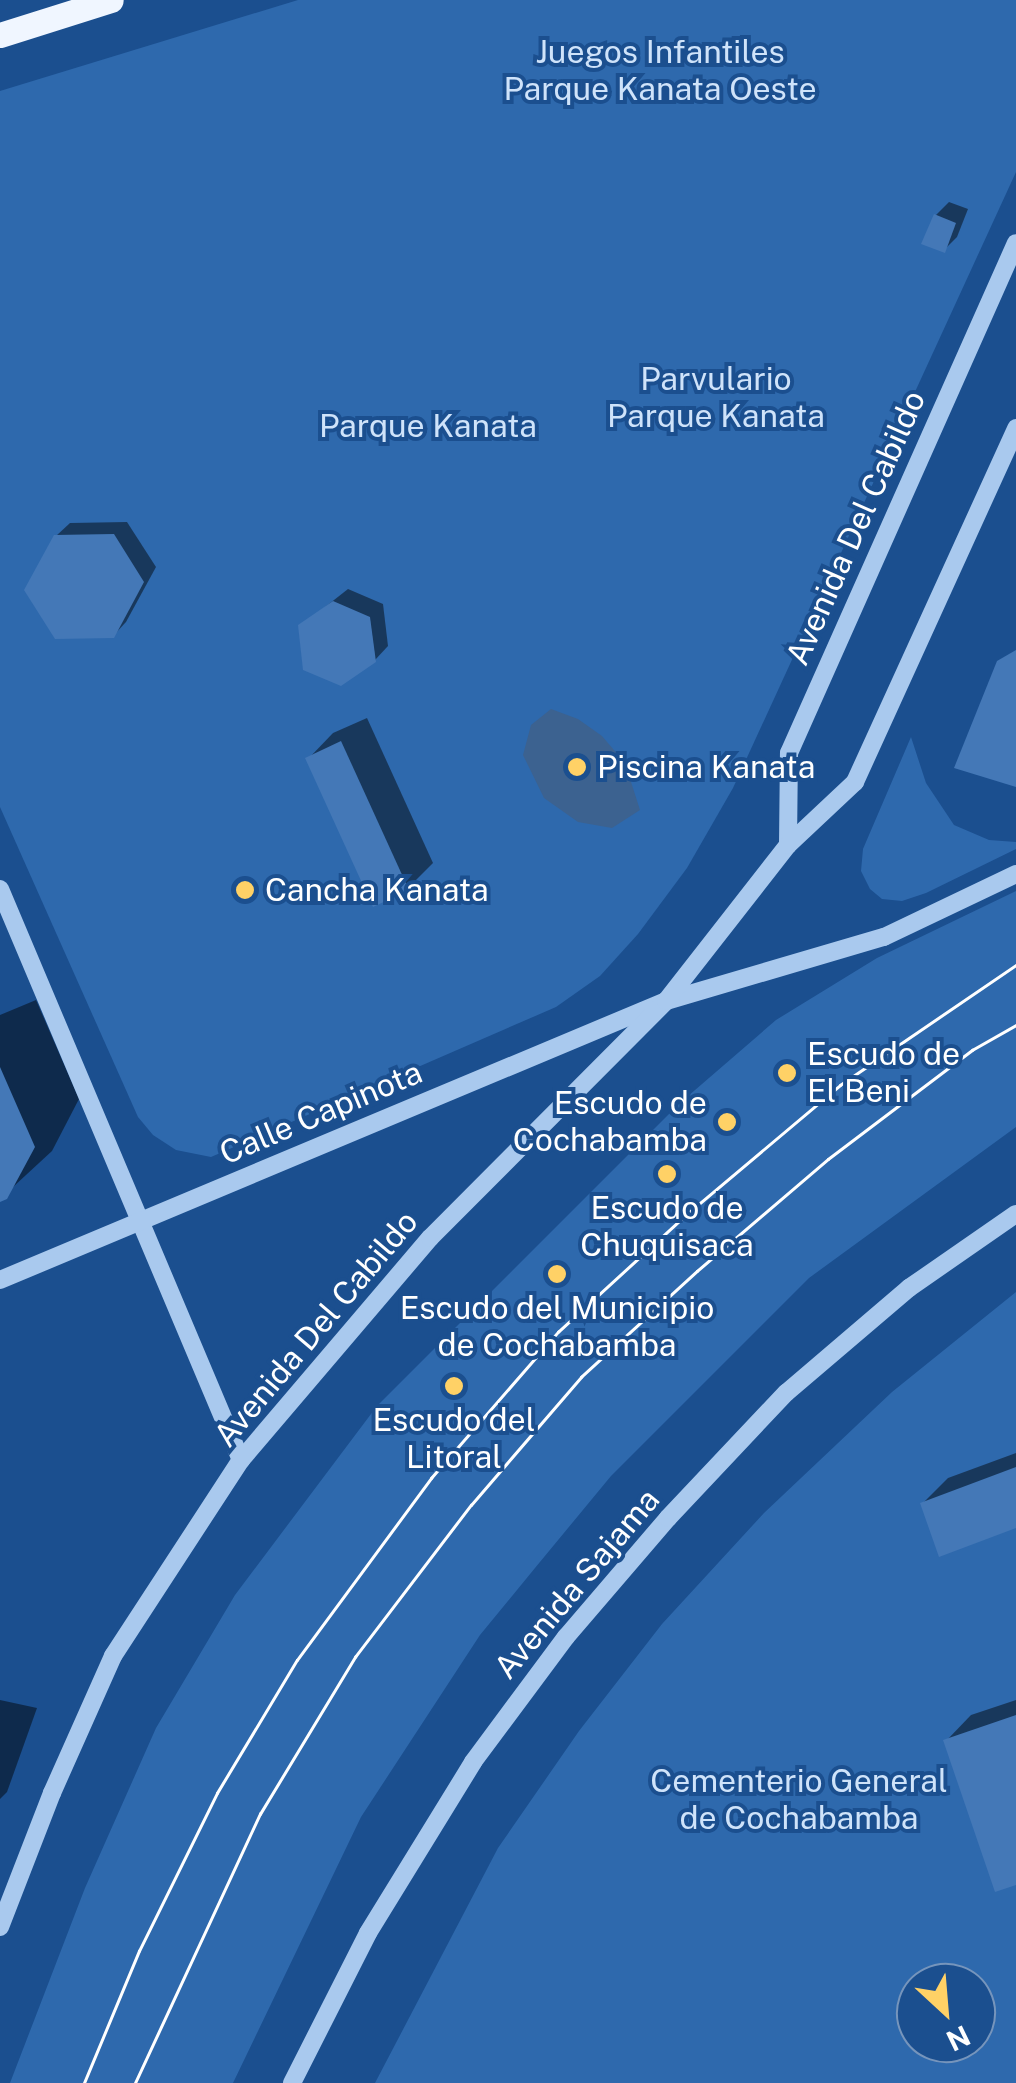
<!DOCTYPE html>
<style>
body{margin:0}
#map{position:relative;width:1016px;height:2083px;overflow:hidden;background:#1b4f8f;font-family:"Public Sans",sans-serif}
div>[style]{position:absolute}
.green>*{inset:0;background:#2e69ad}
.water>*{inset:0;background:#3c6290}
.shadow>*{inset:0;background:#0007}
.building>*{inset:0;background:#4478b7}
.minor>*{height:18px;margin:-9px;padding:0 9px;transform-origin:9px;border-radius:9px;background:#a9c9ee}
.major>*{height:25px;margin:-12.5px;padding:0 12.5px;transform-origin:12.5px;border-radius:12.5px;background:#f0f6ff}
.tram>*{height:2.5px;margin:-1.25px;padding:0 1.25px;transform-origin:1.25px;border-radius:1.25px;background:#fff}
.dots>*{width:28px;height:28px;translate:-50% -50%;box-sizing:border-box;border:5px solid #1b4f8f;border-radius:50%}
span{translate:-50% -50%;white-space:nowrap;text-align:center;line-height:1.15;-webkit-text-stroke:8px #1b4f8f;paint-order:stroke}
.park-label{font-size:32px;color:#cfe3fa}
.street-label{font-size:32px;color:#fff}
.poi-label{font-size:32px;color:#fff}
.left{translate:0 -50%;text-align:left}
.right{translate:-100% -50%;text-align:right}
.north{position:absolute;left:896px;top:1963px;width:100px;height:100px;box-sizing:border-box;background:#1b4f8f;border:2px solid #7695bc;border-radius:50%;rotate:154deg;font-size:28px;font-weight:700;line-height:40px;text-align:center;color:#fff}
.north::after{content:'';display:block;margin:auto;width:35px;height:45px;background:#ffd166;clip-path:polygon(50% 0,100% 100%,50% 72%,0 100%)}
</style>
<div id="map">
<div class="green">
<div style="clip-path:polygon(298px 0,1016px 0,1016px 172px,733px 788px,687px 868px,638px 934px,600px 976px,556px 1007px,211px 1157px,176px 1150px,153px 1135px,138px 1117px,0 807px,0 91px)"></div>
<div style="clip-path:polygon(911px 737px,926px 783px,954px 825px,989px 840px,1016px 842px,1016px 849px,926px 893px,902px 901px,882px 899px,870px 889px,861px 871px,863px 849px)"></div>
<div style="clip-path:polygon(1016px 891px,1016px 1127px,809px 1278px,611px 1476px,535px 1568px,480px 1635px,361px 1817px,233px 2083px,10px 2083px,85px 1888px,156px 1728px,235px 1595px,377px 1406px,680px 1103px,776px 1020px,877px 958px)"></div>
<div style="clip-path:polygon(evenodd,1016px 1292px,1016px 2083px,375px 2083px,498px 1848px,579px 1731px,662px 1624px,764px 1513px,892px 1392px,1016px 1292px,916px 1983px,976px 1983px,976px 2043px,916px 2043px,916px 1983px)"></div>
</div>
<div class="water">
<div style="clip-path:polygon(551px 709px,578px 719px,602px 736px,625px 763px,640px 810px,612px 828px,578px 822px,544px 798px,523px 755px,531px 725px)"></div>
</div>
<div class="shadow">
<div style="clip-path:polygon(949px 202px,968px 209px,957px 237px,944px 250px,936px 215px)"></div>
<div style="clip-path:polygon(127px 522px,156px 567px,126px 622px,113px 636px,56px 536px,70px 523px)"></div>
<div style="clip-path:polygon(348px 589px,383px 604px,388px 646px,375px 660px,301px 626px)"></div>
<div style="clip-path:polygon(367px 718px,433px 863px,408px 888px,308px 759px,333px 733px)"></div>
<div style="clip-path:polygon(36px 1000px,79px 1099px,52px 1151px,0 1199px,0 1015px)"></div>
<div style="clip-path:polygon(1016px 1453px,1016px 1526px,922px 1504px,948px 1478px)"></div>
<div style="clip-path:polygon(0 1700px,37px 1708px,7px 1792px,0 1799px)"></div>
<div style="clip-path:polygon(1016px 1700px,1016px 1882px,946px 1741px,971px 1715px)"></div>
</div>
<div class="building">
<div style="clip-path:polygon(934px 214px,956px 223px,945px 253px,921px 244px)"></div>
<div style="clip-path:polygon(114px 534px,144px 582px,114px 638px,55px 639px,24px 590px,54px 535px)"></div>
<div style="clip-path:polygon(333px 601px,370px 617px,376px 662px,341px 686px,303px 670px,298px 625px)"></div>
<div style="clip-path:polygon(1016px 650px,1016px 787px,954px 768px,997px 661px)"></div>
<div style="clip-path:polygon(341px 741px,409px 890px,373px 907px,305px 758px)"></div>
<div style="clip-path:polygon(0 1067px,35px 1147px,7px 1199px,0 1202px)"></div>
<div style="clip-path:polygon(1016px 1467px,1016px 1528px,939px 1557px,920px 1503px)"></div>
<div style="clip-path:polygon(1016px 1715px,1016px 1885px,995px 1892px,943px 1740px)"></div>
</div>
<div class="minor">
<div style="left:788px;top:845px;width:92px;rotate:-89.4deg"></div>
<div style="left:789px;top:753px;width:558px;rotate:-66.01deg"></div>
<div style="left:0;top:889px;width:620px;rotate:67.12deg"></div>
<div style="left:0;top:1280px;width:722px;rotate:-22.73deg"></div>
<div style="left:666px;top:1001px;width:227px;rotate:-16.4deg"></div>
<div style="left:884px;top:937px;width:146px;rotate:-25.5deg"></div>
<div style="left:0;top:1927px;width:144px;rotate:-68.8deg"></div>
<div style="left:52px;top:1793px;width:150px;rotate:-66deg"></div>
<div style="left:113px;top:1656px;width:234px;rotate:-56.9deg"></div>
<div style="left:241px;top:1460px;width:292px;rotate:-49.6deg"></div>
<div style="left:430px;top:1238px;width:334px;rotate:-45.1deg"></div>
<div style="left:666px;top:1001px;width:198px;rotate:-52deg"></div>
<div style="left:788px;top:845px;width:92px;rotate:-43.2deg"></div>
<div style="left:855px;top:782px;width:389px;rotate:-65.5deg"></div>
<div style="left:292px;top:2083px;width:168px;rotate:-63.1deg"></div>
<div style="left:368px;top:1933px;width:201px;rotate:-58.4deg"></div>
<div style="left:473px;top:1762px;width:156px;rotate:-53.4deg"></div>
<div style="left:566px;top:1637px;width:157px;rotate:-49.4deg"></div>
<div style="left:668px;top:1518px;width:172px;rotate:-46.7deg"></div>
<div style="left:786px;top:1393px;width:162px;rotate:-40.5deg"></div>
<div style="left:909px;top:1288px;width:130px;rotate:-34.7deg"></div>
</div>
<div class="major">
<div style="left:0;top:35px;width:116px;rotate:-17.5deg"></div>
</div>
<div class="tram">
<div style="left:84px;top:2083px;width:143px;rotate:-67.4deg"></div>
<div style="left:139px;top:1951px;width:176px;rotate:-63.7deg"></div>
<div style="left:217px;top:1793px;width:155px;rotate:-59deg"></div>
<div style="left:297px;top:1660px;width:226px;rotate:-53.6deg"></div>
<div style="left:431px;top:1478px;width:194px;rotate:-49deg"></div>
<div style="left:558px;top:1332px;width:175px;rotate:-42.5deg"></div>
<div style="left:687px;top:1214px;width:200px;rotate:-40.1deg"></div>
<div style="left:840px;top:1085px;width:213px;rotate:-34.3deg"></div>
<div style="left:135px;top:2083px;width:297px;rotate:-65.1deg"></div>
<div style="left:260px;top:1814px;width:184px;rotate:-58.8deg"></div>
<div style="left:355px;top:1657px;width:191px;rotate:-52.7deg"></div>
<div style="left:471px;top:1505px;width:169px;rotate:-49.3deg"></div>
<div style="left:581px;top:1377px;width:157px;rotate:-42.4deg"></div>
<div style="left:697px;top:1271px;width:172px;rotate:-40.5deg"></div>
<div style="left:828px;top:1159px;width:181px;rotate:-37.1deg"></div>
<div style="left:972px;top:1050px;width:51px;rotate:-29.6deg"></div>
</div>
<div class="dots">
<div style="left:577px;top:767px;background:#ffd166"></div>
<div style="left:245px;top:890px;background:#ffd166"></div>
<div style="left:787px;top:1073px;background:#ffd166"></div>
<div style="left:727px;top:1122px;background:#ffd166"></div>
<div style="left:667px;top:1174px;background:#ffd166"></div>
<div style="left:557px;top:1274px;background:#ffd166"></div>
<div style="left:454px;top:1386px;background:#ffd166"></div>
</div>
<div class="park-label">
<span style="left:660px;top:71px">Juegos Infantiles<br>Parque Kanata Oeste</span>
<span style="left:716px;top:398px">Parvulario<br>Parque Kanata</span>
<span style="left:428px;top:426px">Parque Kanata</span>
<span style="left:799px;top:1800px">Cementerio General<br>de Cochabamba</span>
</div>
<div class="street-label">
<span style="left:856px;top:528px;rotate:-66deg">Avenida Del Cabildo</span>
<span style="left:321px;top:1113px;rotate:-23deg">Calle Capinota</span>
<span style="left:316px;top:1329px;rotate:-50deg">Avenida Del Cabildo</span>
<span style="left:577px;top:1584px;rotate:-50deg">Avenida Sajama</span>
</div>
<div class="poi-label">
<span class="left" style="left:597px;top:767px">Piscina Kanata</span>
<span class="left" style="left:265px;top:890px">Cancha Kanata</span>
<span class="left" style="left:807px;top:1073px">Escudo de<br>El Beni</span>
<span class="right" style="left:707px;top:1122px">Escudo de<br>Cochabamba</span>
<span style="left:667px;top:1227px">Escudo de<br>Chuquisaca</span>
<span style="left:557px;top:1327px">Escudo del Municipio<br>de Cochabamba</span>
<span style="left:454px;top:1439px">Escudo del<br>Litoral</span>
</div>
<div class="north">N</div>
</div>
